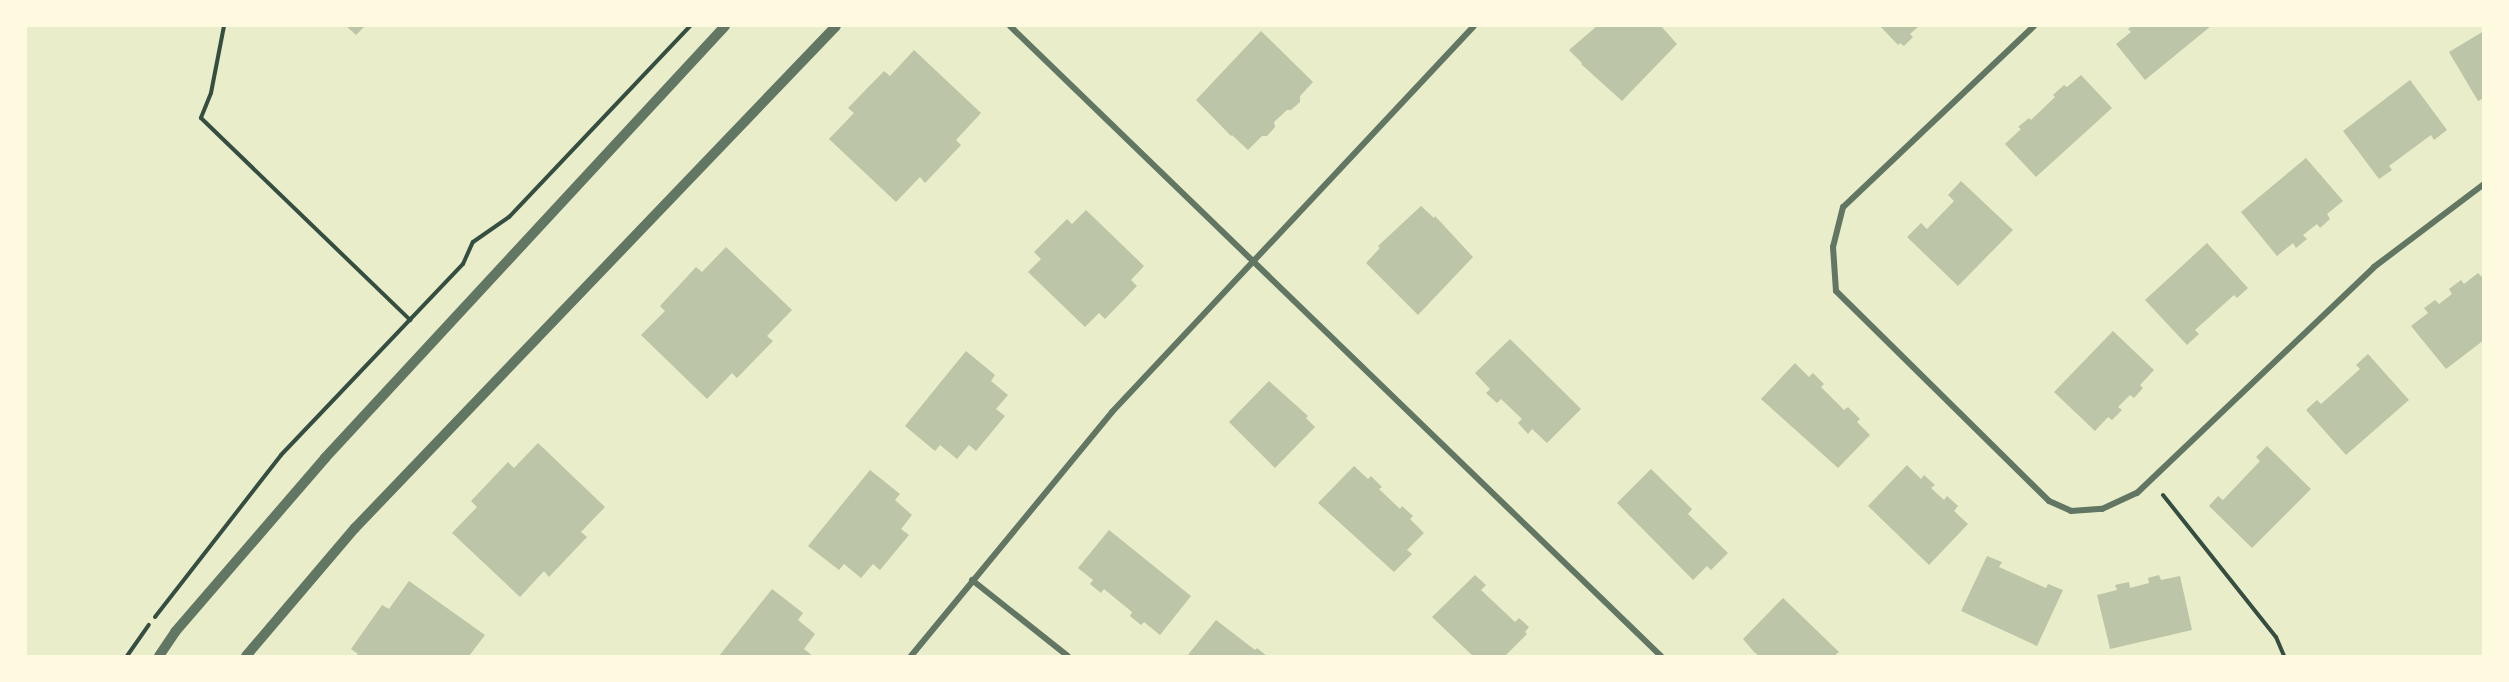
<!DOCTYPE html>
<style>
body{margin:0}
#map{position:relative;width:2509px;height:682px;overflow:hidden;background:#e9edc9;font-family:"Archivo Narrow",sans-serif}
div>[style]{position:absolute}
.building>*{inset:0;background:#bcc5a7}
.path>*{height:4px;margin:-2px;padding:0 2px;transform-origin:2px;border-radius:2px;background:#344e41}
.minor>*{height:6px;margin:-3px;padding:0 3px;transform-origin:3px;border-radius:3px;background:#617663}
.tertiary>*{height:10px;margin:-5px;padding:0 5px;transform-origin:5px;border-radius:5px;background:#617663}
span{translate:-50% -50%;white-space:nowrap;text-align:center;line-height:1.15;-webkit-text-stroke:6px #fefae0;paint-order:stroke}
.frame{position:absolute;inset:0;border:27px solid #fefae0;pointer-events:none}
</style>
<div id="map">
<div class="building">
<div style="clip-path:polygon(346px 26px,365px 26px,356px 35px)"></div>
<div style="clip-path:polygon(1597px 26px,1661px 26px,1677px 44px,1622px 101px,1581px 64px,1582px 63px,1569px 50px)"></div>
<div style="clip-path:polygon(1880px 26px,1919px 26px,1910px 34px,1913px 37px,1904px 46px,1900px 43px,1898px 45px)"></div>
<div style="clip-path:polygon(2132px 26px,2211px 26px,2145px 80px,2116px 44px,2131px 32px,2128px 29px)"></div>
<div style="clip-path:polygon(1261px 31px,1313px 82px,1300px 96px,1300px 102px,1291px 110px,1287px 110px,1274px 122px,1275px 127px,1267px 136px,1262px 136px,1248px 150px,1232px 135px,1231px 136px,1196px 100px)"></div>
<div style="clip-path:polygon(2484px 31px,2484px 98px,2478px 101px,2449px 52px)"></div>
<div style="clip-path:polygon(914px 50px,981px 113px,956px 140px,961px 145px,925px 183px,920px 177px,896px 202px,829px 139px,854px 113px,848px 108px,884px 71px,890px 76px)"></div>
<div style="clip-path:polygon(2081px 75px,2112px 108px,2036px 177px,2005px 144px,2021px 129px,2018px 127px,2029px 118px,2031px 120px,2055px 97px,2053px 95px,2064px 85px,2067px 87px)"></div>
<div style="clip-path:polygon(2410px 80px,2447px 130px,2434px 140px,2431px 135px,2389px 166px,2392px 170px,2379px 179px,2343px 131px)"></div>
<div style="clip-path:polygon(2306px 158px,2343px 201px,2327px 214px,2330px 219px,2320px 228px,2317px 224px,2303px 235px,2307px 239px,2296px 248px,2293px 243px,2277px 256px,2241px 212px)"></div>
<div style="clip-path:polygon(1961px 181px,2013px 230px,1958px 286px,1907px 237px,1921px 223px,1927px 229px,1954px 201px,1948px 195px)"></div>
<div style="clip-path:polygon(1421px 206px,1434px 218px,1435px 216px,1473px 257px,1418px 315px,1366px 263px,1380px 248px,1378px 246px)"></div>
<div style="clip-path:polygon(1086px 210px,1144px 266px,1131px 280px,1137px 286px,1105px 319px,1099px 313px,1085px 327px,1028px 272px,1041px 259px,1034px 252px,1067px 219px,1072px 224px)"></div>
<div style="clip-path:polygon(2207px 243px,2248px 288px,2237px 298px,2234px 295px,2195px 330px,2199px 334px,2187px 345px,2145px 300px)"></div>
<div style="clip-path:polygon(726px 247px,792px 310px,767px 336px,773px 341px,737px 378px,732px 373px,707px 399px,641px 335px,665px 311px,660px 306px,696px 267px,702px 272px)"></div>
<div style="clip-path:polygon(2478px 273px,2484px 279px,2484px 340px,2446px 369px,2411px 326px,2428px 313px,2424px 308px,2435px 300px,2439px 304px,2452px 294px,2449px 289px,2461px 280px,2464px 284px)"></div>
<div style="clip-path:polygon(2113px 331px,2154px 370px,2140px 385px,2143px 388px,2134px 398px,2130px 395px,2118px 407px,2122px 410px,2112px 420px,2108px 417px,2095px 431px,2054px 392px)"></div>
<div style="clip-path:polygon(1510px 339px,1581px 409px,1547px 443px,1532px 429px,1528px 434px,1518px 423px,1522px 419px,1501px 399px,1497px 403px,1486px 393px,1490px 389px,1475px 373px)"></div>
<div style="clip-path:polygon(966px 351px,995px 375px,991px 381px,1008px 395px,996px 409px,1005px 416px,976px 451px,969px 445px,957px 459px,940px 445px,935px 451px,905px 426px)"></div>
<div style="clip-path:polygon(2368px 354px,2409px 400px,2346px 455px,2306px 410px,2317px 400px,2321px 404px,2360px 369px,2356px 365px)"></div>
<div style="clip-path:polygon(1795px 363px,1809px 377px,1813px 373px,1824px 384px,1821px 387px,1844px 410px,1848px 407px,1860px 419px,1857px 422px,1870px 435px,1838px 468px,1761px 399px)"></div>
<div style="clip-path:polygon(1269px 381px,1308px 416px,1306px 418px,1315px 427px,1275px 468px,1229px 422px)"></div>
<div style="clip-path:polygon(538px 443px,605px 507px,581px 532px,587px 537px,549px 577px,544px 571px,520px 597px,452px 533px,477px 507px,471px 501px,508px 462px,514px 468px)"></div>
<div style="clip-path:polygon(2267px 446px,2311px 489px,2252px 548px,2209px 506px,2218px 496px,2223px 500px,2260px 461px,2256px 457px)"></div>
<div style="clip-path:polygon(1907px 465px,1921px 479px,1924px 475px,1935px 485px,1931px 488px,1944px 500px,1947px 496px,1958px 506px,1954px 511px,1968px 524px,1929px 565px,1868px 506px)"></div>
<div style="clip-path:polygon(1354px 466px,1368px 479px,1371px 476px,1382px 487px,1379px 489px,1400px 509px,1402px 506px,1413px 516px,1410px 519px,1424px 533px,1407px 550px,1412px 554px,1394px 572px,1318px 503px)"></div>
<div style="clip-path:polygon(1651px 469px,1692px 509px,1688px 514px,1728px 553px,1711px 570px,1707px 566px,1693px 580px,1617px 503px)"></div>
<div style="clip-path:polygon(870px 470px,900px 494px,895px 500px,912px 515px,901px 529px,909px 535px,880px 570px,873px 564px,861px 578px,844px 564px,839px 570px,808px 546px)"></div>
<div style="clip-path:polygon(1109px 530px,1191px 596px,1160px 635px,1144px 622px,1141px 625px,1130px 616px,1132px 612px,1104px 589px,1101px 593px,1090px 584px,1093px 580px,1078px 568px)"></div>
<div style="clip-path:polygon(1987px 556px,2002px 562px,1999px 567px,2046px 588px,2048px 584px,2063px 590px,2037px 646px,1961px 611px)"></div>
<div style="clip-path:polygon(1475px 575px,1486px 585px,1481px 590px,1515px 622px,1519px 618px,1529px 627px,1525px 632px,1527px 634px,1505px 656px,1473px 656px,1432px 617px)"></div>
<div style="clip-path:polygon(2159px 575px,2161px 580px,2180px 576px,2192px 630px,2110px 649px,2097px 595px,2117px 590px,2115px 585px,2129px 582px,2130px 588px,2149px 583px,2148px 578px)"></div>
<div style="clip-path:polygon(409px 581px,485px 635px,469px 656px,356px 656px,358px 654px,351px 649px,382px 605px,389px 609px)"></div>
<div style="clip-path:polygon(772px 589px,803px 613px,798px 620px,815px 634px,804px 649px,813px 656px,719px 656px)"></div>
<div style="clip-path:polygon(1783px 598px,1839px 652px,1834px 656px,1759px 656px,1754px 652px,1743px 639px)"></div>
<div style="clip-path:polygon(1216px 620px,1255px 650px,1257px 648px,1267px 656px,1187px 656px)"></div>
</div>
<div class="path">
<div style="left:224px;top:26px;width:68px;rotate:101deg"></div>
<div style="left:211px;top:93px;width:27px;rotate:112deg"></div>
<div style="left:201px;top:118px;width:291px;rotate:44deg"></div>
<div style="left:2163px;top:495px;width:181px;rotate:51.5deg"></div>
<div style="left:2276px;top:637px;width:21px;rotate:67deg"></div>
<div style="left:155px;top:617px;width:205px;rotate:-52.1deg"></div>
<div style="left:281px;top:455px;width:264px;rotate:-46.4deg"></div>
<div style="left:463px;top:264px;width:24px;rotate:-66deg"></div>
<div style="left:473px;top:242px;width:44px;rotate:-34.8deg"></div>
<div style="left:509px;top:217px;width:263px;rotate:-46.5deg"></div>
<div style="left:127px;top:656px;width:38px;rotate:-55deg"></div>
</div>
<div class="minor">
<div style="left:1010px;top:26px;width:906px;rotate:44.06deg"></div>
<div style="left:2034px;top:26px;width:263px;rotate:136.5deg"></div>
<div style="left:1843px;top:207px;width:41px;rotate:104deg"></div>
<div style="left:1833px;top:247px;width:44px;rotate:86.1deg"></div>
<div style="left:1836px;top:291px;width:299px;rotate:44.6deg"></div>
<div style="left:2049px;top:501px;width:24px;rotate:24deg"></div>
<div style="left:2071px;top:511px;width:31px;rotate:-4deg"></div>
<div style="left:2102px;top:509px;width:38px;rotate:-25deg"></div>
<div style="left:2137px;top:493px;width:327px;rotate:-43.6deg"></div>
<div style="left:2374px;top:267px;width:138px;rotate:-37deg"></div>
<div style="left:972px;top:580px;width:122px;rotate:38.4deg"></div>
<div style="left:911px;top:656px;width:316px;rotate:-50.5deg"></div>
<div style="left:1112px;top:412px;width:529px;rotate:-46.84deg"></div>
</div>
<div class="tertiary">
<div style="left:159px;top:656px;width:29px;rotate:-56deg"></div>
<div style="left:175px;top:632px;width:230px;rotate:-49.2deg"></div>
<div style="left:325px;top:458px;width:589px;rotate:-47.2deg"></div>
<div style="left:246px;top:656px;width:168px;rotate:-49.6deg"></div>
<div style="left:355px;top:528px;width:695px;rotate:-46.22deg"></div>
</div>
<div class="frame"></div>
</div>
